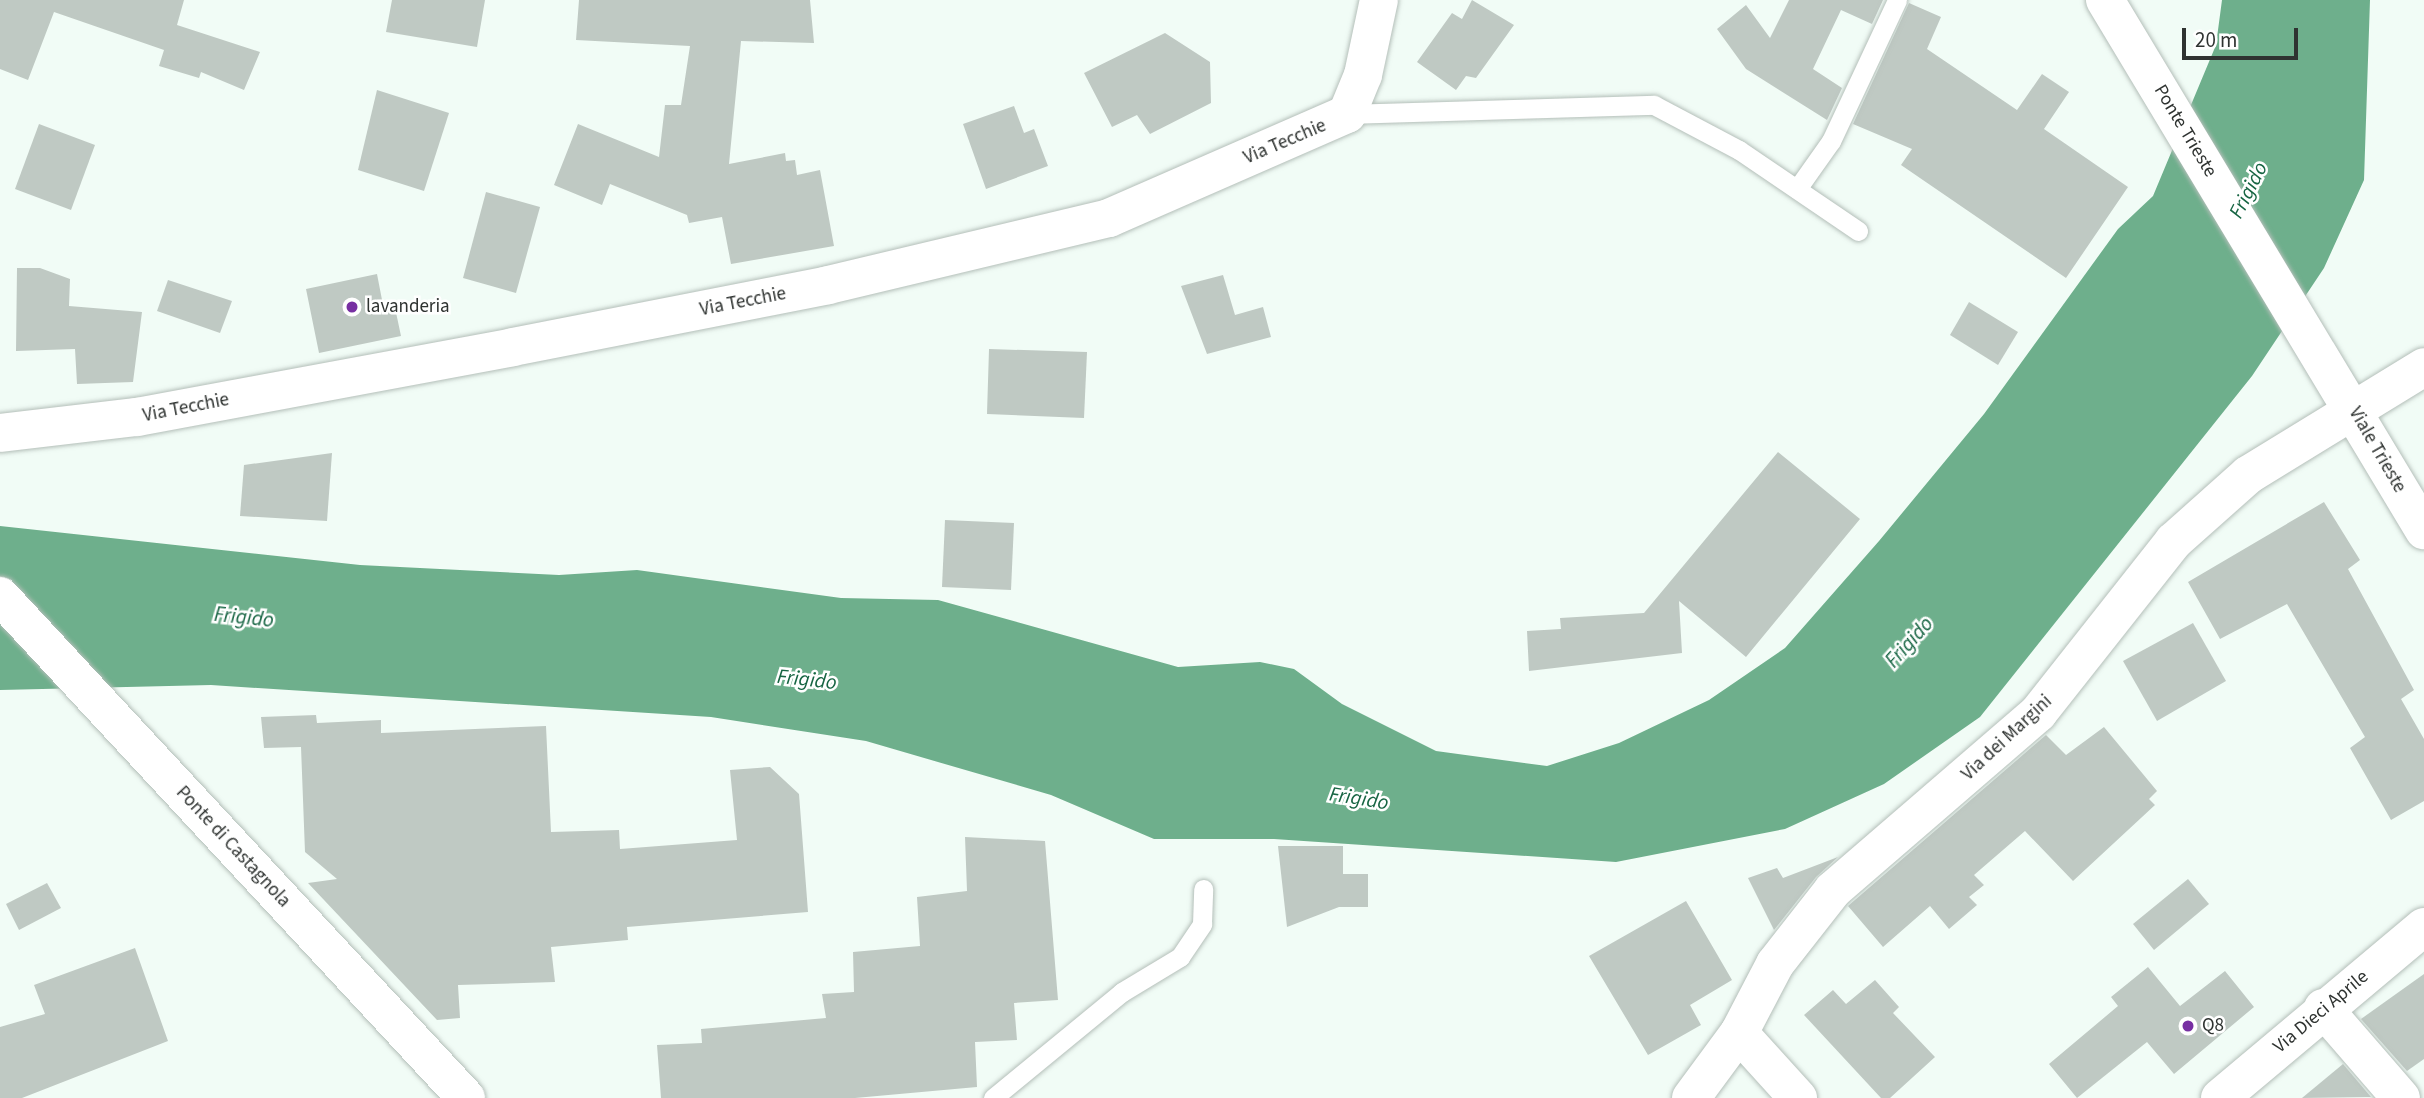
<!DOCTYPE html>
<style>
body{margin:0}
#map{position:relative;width:2424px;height:1098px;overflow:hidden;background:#f1fcf6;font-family:"Source Sans 3",sans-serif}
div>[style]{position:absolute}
.water>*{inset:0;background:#6eaf8c}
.building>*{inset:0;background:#bfc9c3}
.roads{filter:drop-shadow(0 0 2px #b4bfb9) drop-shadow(0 0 2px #b4bfb9)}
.service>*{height:19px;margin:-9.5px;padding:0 9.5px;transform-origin:9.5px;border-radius:9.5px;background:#fff}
.minor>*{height:38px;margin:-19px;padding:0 19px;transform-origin:19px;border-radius:19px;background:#fff}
.tertiary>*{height:38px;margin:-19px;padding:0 19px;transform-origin:19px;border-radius:19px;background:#fff}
.secondary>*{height:38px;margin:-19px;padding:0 19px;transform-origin:19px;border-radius:19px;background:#fff}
.primary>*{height:38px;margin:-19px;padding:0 19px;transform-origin:19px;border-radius:19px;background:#fff}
.dots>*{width:19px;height:19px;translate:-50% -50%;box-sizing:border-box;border:4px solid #fff;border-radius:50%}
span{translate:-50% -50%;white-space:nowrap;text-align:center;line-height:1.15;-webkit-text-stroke:5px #fff;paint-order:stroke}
.street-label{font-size:19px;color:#2f3331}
.poi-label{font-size:19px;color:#2f3331}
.left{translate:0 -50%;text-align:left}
.water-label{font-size:21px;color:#176543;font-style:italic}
.scale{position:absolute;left:2182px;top:28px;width:116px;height:32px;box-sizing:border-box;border:4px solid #2f3331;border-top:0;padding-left:9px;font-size:21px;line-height:24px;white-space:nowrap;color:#2f3331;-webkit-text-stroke:5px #fff;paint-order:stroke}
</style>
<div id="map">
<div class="water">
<div style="clip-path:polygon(2222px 0,2370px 0,2364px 180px,2324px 268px,2252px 376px,1980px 717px,1884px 784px,1785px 829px,1616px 862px,1274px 839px,1154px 839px,1051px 795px,866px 741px,711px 717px,211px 685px,0 690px,0 526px,360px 565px,559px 575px,637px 570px,841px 598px,938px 600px,1178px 667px,1260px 662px,1294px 669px,1342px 704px,1436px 751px,1547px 766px,1619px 743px,1709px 700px,1785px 648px,1879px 541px,1984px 414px,2118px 229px,2153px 196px,2216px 45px)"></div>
</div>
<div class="building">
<div style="clip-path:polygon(0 0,184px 0,177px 25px,260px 52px,244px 90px,201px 72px,199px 78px,159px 66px,164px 50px,54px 12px,28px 80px,0 69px)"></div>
<div style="clip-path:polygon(392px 0,485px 0,477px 47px,386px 32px)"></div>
<div style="clip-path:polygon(579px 0,810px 0,814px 43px,741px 41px,729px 164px,785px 153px,786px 161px,795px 160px,797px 175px,820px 170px,834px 246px,731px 264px,722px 217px,689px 223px,687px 215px,610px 184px,602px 205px,554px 185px,578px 124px,659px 157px,665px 105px,681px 105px,690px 46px,576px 40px)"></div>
<div style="clip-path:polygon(1472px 0,1514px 25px,1476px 78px,1466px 76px,1456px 90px,1417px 62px,1452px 13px,1462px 19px)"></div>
<div style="clip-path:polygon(1789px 0,1883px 0,1872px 24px,1841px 10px,1813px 69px,1842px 88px,1827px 120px,1746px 69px,1717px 29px,1746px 5px,1770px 38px)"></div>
<div style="clip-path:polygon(1909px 3px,1941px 17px,1927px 49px,2017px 110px,2042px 74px,2069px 92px,2044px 129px,2128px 187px,2066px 278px,1901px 165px,1912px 149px,1853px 124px)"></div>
<div style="clip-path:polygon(1165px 33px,1210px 62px,1211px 103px,1150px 134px,1137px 115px,1112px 127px,1084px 73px)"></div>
<div style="clip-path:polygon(377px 90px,449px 113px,424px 191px,358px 170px)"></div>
<div style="clip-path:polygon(1014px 106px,1024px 133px,1034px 129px,1048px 166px,986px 189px,963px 124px)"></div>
<div style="clip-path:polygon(39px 124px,95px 145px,71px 210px,15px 189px)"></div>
<div style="clip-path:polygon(486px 192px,540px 207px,516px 293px,463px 278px)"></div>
<div style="clip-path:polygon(17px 268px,40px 268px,70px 279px,69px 306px,142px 312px,133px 382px,77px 384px,75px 349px,16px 351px)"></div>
<div style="clip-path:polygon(377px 274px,383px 305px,394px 303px,401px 336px,319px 353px,306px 289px)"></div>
<div style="clip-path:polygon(1223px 275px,1235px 315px,1263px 307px,1271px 337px,1207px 354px,1181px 286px)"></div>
<div style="clip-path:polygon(168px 280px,232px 301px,220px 333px,157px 311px)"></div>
<div style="clip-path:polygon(1969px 302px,2018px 332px,1998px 365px,1950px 335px)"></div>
<div style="clip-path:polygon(989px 349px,1087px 352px,1084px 418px,987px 414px)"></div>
<div style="clip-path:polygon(1778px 452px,1860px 519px,1746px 657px,1679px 601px,1682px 653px,1529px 671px,1527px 631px,1561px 629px,1560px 618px,1644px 613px)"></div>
<div style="clip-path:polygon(332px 453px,327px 521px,240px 516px,244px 465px)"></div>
<div style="clip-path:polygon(2324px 502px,2360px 560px,2348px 569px,2414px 690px,2401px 699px,2424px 739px,2424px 801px,2391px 820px,2350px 748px,2365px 737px,2287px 604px,2220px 639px,2188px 582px)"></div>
<div style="clip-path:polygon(945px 520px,1014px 523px,1011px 590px,942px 587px)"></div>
<div style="clip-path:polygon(2193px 623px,2226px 681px,2157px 721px,2123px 661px)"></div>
<div style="clip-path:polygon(316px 715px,317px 723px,381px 720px,381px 733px,546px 726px,551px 832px,619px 830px,620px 849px,737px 840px,730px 770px,770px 767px,799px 794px,808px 912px,627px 927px,628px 940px,551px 947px,555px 982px,458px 985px,460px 1018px,437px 1020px,308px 883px,337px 879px,305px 852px,301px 747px,264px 748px,261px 717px)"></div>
<div style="clip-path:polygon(2104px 727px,2157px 791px,2149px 799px,2155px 805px,2073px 881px,2025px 831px,1974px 875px,1984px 885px,1969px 897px,1977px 905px,1949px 929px,1930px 906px,1883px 947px,1848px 906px,2046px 735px,2066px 755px)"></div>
<div style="clip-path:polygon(965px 837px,1045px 841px,1058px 1000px,1014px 1003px,1017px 1040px,975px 1042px,977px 1087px,855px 1098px,661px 1098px,657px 1045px,702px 1043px,701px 1029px,826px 1018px,822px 994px,854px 992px,853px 952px,920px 946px,917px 897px,967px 891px)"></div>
<div style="clip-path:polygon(1278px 846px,1343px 846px,1343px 874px,1368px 874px,1368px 907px,1339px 907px,1287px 927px)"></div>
<div style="clip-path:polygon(1838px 857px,1816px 877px,1774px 930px,1748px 878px,1777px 868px,1783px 878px)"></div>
<div style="clip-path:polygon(2188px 879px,2209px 904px,2154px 950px,2133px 924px)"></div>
<div style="clip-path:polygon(47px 883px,61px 908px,19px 930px,6px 904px)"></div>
<div style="clip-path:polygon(1686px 901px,1732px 980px,1690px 1005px,1701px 1025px,1648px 1055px,1589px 956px)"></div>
<div style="clip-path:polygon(135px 948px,168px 1041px,22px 1098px,0 1098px,0 1027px,45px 1014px,34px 985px)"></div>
<div style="clip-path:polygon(2148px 967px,2180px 1006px,2225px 971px,2254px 1007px,2174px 1074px,2147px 1042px,2077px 1098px,2049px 1064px,2118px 1006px,2111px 997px)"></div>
<div style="clip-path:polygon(2424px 974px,2424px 1059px,2407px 1071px,2361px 1019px)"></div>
<div style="clip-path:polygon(1875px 980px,1899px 1007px,1893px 1013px,1935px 1057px,1890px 1098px,1881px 1098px,1804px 1015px,1833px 990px,1846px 1004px)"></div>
<div style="clip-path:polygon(2343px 1064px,2371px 1097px,2302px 1098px)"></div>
</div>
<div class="roads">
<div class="service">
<div style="left:1347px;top:114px;width:307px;rotate:-1.7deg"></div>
<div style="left:1654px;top:105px;width:96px;rotate:27.9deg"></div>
<div style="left:1739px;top:150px;width:144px;rotate:34.2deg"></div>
<div style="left:1797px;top:189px;width:59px;rotate:-54.7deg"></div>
<div style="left:1831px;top:141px;width:156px;rotate:-64.9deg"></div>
<div style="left:993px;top:1098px;width:167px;rotate:-39.4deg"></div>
<div style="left:1122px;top:992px;width:68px;rotate:-31.1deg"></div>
<div style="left:1180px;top:957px;width:40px;rotate:-56deg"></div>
<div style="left:1202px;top:924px;width:35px;rotate:-88deg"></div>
</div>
<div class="minor">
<div style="left:2323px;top:1008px;width:119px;rotate:49.1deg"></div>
<div style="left:1739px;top:1033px;width:88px;rotate:47.8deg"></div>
</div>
<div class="tertiary">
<div style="left:0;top:433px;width:138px;rotate:-6.7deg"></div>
<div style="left:137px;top:417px;width:382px;rotate:-10.5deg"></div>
<div style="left:513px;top:347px;width:321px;rotate:-11.1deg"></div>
<div style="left:828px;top:285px;width:289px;rotate:-13.4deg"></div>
<div style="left:1109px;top:218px;width:260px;rotate:-23.6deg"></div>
<div style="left:1347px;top:114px;width:42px;rotate:-67.7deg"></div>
<div style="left:1363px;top:75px;width:77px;rotate:-78deg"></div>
<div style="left:1691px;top:1098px;width:81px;rotate:-53.6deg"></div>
<div style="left:1739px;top:1033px;width:78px;rotate:-62.4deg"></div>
<div style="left:1775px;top:964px;width:94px;rotate:-51.9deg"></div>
<div style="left:1833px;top:890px;width:271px;rotate:-40.8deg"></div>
<div style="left:2038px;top:713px;width:219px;rotate:-51.7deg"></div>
<div style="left:2174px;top:541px;width:99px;rotate:-41.7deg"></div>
<div style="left:2248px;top:475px;width:206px;rotate:-31.5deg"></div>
</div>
<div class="secondary">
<div style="left:2105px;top:0;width:619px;rotate:58.96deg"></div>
<div style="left:2220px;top:1098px;width:266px;rotate:-40deg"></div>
</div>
<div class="primary">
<div style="left:0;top:596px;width:685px;rotate:47.13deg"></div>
</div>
</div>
<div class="dots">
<div style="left:352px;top:307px;background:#772fa2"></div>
<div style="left:2188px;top:1026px;background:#772fa2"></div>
</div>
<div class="street-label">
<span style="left:2185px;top:131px;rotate:59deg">Ponte Trieste</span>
<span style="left:1285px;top:142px;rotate:-23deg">Via Tecchie</span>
<span style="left:743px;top:302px;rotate:-11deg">Via Tecchie</span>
<span style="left:186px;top:408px;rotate:-11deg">Via Tecchie</span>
<span style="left:2377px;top:450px;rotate:60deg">Viale Trieste</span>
<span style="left:2007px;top:738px;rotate:-43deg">Via dei Margini</span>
<span style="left:233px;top:847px;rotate:47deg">Ponte di Castagnola</span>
<span style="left:2321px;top:1012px;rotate:-40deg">Via Dieci Aprile</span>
</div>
<div class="poi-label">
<span class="left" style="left:366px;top:307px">lavanderia</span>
<span class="left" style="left:2202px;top:1026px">Q8</span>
</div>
<div class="water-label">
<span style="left:2248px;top:190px;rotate:-63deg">Frigido</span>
<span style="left:244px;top:617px;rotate:6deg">Frigido</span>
<span style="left:1909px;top:642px;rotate:-48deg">Frigido</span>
<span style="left:807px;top:679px;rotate:6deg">Frigido</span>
<span style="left:1359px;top:798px;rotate:9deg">Frigido</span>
</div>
<div class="scale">20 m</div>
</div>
